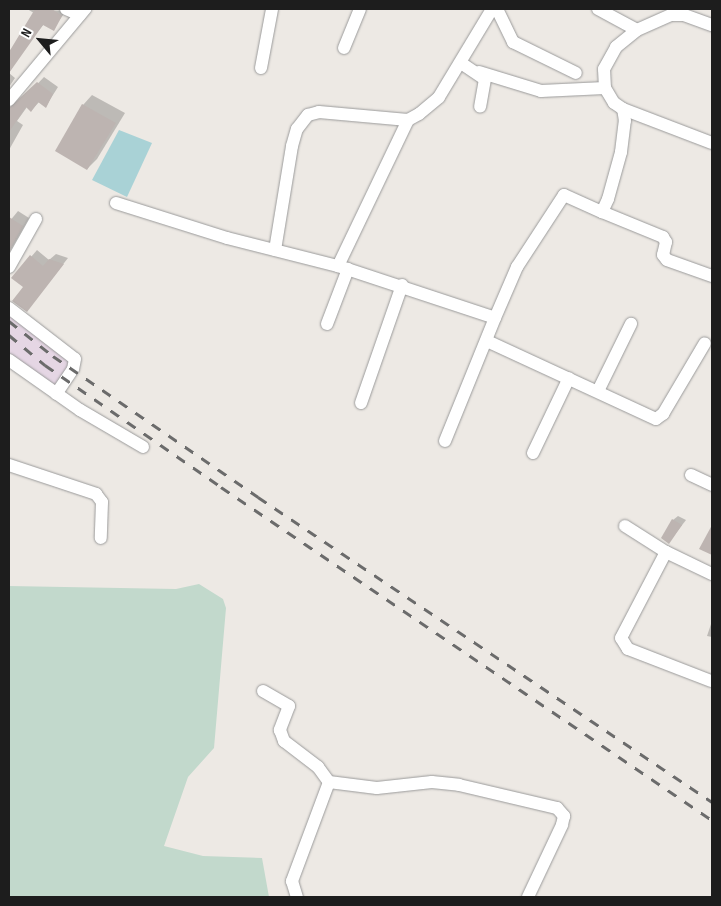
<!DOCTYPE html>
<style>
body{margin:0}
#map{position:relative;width:721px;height:906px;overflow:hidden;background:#ede9e4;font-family:"Sofia Sans Condensed",sans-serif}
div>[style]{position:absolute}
.industrial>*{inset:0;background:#e5d6e4}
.wetland>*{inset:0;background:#c2d9cc}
.water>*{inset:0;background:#a9d2d6}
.shadow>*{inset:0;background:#0003}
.building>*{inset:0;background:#bdb4b1}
.roads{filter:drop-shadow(0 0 1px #9a9a9a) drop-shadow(0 0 1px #9a9a9a)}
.minor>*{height:12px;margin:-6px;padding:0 6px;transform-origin:6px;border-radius:6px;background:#fff}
.rail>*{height:3px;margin-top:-1.5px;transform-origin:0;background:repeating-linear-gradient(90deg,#6b6b6b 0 10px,transparent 0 20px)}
span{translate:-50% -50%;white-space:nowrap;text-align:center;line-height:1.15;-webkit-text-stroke:4px #fff;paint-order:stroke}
.frame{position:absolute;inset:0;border:10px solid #1d1d1d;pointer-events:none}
.north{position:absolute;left:15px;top:15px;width:50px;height:50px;-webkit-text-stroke:4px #fff;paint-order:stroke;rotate:298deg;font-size:14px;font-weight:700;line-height:20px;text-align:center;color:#1d1d1d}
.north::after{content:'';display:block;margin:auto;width:18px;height:22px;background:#1d1d1d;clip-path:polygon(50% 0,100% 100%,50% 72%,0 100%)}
</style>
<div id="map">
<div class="industrial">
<div style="clip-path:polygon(9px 314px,73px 360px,57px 389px,9px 354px)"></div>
</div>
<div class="wetland">
<div style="clip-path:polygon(199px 584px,223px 599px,226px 608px,214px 748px,188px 777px,164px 846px,203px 856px,262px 858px,269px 897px,9px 897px,9px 586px,176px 589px)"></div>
</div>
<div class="water">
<div style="clip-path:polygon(119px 130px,152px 143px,127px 197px,92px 180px)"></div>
</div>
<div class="shadow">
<div style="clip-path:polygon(27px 9px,66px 11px,53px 29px,44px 24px,24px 48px,9px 73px,15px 78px,9px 87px,9px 49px,11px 50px,34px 13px)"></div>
<div style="clip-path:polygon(44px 77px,58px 87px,46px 106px,40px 101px,31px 111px,27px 107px,17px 121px,23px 125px,9px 150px,9px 114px)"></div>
<div style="clip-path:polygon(92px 95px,125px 113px,97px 159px,87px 169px,83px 105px)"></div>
<div style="clip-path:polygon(18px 211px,29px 218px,9px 253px,9px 222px)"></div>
<div style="clip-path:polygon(37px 250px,49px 260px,56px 254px,68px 258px,32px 304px,25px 287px,13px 278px)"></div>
<div style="clip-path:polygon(678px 516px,686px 520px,673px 537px,673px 520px)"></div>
<div style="clip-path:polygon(712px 621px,712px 637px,707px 636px)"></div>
</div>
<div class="building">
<div style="clip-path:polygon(35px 9px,52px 9px,62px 16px,54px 31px,43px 25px,9px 73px,9px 52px)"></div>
<div style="clip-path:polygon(37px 82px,53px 94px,46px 108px,38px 102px,31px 112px,26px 107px,9px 132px,9px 108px)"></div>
<div style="clip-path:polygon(82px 104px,116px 123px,87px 170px,55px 151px)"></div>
<div style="clip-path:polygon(9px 217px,23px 226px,9px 251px)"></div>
<div style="clip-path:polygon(30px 255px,43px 266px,49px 259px,64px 264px,27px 312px,12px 301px,23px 287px,11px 278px)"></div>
<div style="clip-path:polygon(672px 519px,682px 525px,669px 544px,661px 538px)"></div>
<div style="clip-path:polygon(712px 525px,712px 555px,699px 549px)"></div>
</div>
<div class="roads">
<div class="minor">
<div style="left:66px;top:9px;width:15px;rotate:23deg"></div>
<div style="left:497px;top:9px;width:37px;rotate:64deg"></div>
<div style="left:513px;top:42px;width:70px;rotate:26.2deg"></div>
<div style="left:598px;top:9px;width:44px;rotate:28.3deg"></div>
<div style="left:344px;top:48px;width:42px;rotate:-67.7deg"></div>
<div style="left:461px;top:63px;width:29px;rotate:34deg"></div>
<div style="left:485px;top:79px;width:28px;rotate:100deg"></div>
<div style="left:261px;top:68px;width:60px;rotate:-79.4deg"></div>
<div style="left:479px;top:72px;width:65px;rotate:17deg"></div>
<div style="left:541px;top:91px;width:64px;rotate:-2.7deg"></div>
<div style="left:9px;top:100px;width:119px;rotate:-50.1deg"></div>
<div style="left:623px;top:109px;width:95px;rotate:20.9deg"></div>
<div style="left:408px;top:120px;width:162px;rotate:115.6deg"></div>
<div style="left:338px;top:266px;width:165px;rotate:18.3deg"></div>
<div style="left:495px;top:318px;width:56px;rotate:-66.7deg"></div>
<div style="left:517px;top:267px;width:86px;rotate:-56.9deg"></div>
<div style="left:564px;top:195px;width:42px;rotate:24.1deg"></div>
<div style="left:602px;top:212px;width:14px;rotate:-65deg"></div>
<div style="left:608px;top:199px;width:49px;rotate:-74.5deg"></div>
<div style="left:621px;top:152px;width:31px;rotate:-83deg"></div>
<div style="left:625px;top:121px;width:12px;rotate:-99deg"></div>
<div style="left:623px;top:109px;width:11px;rotate:-146deg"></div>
<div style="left:614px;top:103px;width:17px;rotate:-121deg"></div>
<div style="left:605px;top:88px;width:19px;rotate:-93deg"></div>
<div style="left:604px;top:69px;width:25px;rotate:-61deg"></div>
<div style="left:616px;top:47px;width:27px;rotate:-39deg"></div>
<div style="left:637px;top:30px;width:37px;rotate:-24deg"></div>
<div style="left:671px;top:15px;width:13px"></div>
<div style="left:684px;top:15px;width:30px;rotate:20deg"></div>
<div style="left:116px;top:203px;width:116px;rotate:17.5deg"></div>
<div style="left:227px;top:238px;width:114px;rotate:14.2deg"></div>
<div style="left:602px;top:212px;width:66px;rotate:22.3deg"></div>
<div style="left:663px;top:237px;width:6px;rotate:59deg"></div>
<div style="left:666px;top:242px;width:13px;rotate:103deg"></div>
<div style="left:663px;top:255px;width:6px;rotate:51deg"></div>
<div style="left:667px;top:260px;width:48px;rotate:19.6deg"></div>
<div style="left:275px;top:250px;width:105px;rotate:-80.7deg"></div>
<div style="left:292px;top:146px;width:18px;rotate:-74deg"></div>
<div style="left:297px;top:129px;width:18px;rotate:-52deg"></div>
<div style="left:308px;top:115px;width:11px;rotate:-15deg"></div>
<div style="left:319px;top:112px;width:89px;rotate:5.1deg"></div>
<div style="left:408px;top:120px;width:13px;rotate:-29deg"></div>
<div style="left:419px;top:114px;width:26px;rotate:-40deg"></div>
<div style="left:439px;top:97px;width:103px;rotate:-58.9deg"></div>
<div style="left:9px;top:267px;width:55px;rotate:-60.6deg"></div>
<div style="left:9px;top:308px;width:83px;rotate:37.7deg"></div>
<div style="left:75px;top:359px;width:10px;rotate:101deg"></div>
<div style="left:73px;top:369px;width:30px;rotate:124deg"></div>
<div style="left:327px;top:324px;width:59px;rotate:-69.1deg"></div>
<div style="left:487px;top:341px;width:186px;rotate:24.8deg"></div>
<div style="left:656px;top:419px;width:9px;rotate:-36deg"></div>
<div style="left:663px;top:414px;width:82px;rotate:-59.4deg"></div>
<div style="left:9px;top:360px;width:87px;rotate:35.2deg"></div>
<div style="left:80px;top:410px;width:73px;rotate:30.4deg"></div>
<div style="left:598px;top:391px;width:75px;rotate:-63.8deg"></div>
<div style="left:361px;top:403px;width:125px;rotate:-70.8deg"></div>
<div style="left:445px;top:441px;width:133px;rotate:-67.9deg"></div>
<div style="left:533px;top:453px;width:83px;rotate:-64.4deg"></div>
<div style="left:9px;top:465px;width:92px;rotate:18.4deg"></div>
<div style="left:96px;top:494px;width:10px;rotate:53deg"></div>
<div style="left:102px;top:502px;width:36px;rotate:92deg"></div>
<div style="left:691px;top:475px;width:23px;rotate:25deg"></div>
<div style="left:625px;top:526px;width:49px;rotate:32.4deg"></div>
<div style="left:711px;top:681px;width:89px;rotate:-158.9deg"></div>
<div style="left:628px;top:649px;width:13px;rotate:-122deg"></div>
<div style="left:621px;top:638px;width:97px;rotate:-62.4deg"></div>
<div style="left:666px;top:552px;width:51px;rotate:25.6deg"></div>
<div style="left:263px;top:691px;width:30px;rotate:30deg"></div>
<div style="left:289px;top:706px;width:26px;rotate:111deg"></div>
<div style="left:280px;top:730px;width:12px;rotate:70deg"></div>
<div style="left:284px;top:741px;width:43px;rotate:37.4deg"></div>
<div style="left:318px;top:767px;width:19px;rotate:54deg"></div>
<div style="left:329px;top:782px;width:106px;rotate:110.5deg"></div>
<div style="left:292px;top:881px;width:17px;rotate:73deg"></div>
<div style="left:329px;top:782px;width:48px;rotate:7.1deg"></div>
<div style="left:377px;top:788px;width:55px;rotate:-6.2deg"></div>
<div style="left:432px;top:782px;width:27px;rotate:6deg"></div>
<div style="left:459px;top:785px;width:101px;rotate:13.2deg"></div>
<div style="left:557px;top:808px;width:11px;rotate:49deg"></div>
<div style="left:564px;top:816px;width:9px;rotate:103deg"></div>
<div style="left:562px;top:825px;width:80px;rotate:115.3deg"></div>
</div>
</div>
<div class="rail">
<div style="left:9px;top:321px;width:56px;rotate:38.5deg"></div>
<div style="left:53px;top:356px;width:249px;rotate:34.5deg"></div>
<div style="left:258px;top:497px;width:547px;rotate:33.89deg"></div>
<div style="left:9px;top:335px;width:47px;rotate:39.8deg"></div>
<div style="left:45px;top:365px;width:214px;rotate:34.7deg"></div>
<div style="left:221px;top:487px;width:593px;rotate:34.15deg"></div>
</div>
<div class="frame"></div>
<div class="north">N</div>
</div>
